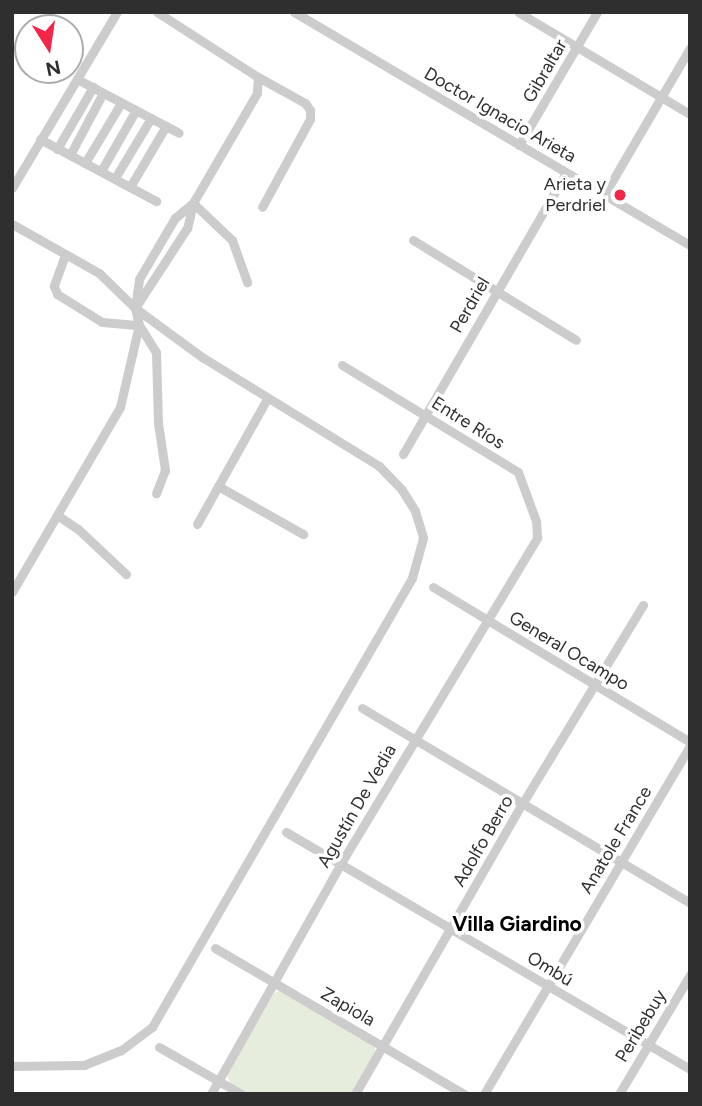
<!DOCTYPE html>
<meta charset="utf-8">
<style>
body{margin:0}
#map{position:relative;width:702px;height:1106px;overflow:hidden;background:#fff;font-family:Figtree,sans-serif}
div>[style]{position:absolute}
.green>*{inset:0;background:#e7eddc}
.minor>*{height:9px;margin:-4.5px;padding:0 4.5px;transform-origin:4.5px;border-radius:4.5px;background:#ccc}
.dots>*{width:19px;height:19px;translate:-50% -50%;box-sizing:border-box;border:4px solid #fff;border-radius:50%}
span{translate:-50% -50%;white-space:nowrap;text-align:center;line-height:1.15;-webkit-text-stroke:7px #fff;paint-order:stroke}
.street-label{font-size:18px;color:#2f2f2f}
.poi-label{font-size:18px;color:#2f2f2f}
.right{translate:-100% -50%;text-align:right}
.quarter-label{font-size:21px;color:#000;font-weight:700}
.frame{position:absolute;inset:0;border:14px solid #2f2f2f;pointer-events:none}
.north{position:absolute;left:14px;top:14px;width:70px;height:70px;box-sizing:border-box;background:#fff;border:2px solid #acacac;border-radius:50%;rotate:168deg;font-size:19px;font-weight:700;line-height:28px;text-align:center;color:#2f2f2f}
.north::after{content:'';display:block;margin:auto;width:24px;height:32px;background:#f12648;clip-path:polygon(50% 0,100% 100%,50% 72%,0 100%)}
</style>
<div id="map">
<div class="green">
<div style="clip-path:polygon(280px 991px,375px 1046px,375px 1053px,353px 1094px,248px 1094px,230px 1083px,227px 1075px,274px 993px)"></div>
</div>
<div class="minor">
<div style="left:157px;top:12px;width:120px;rotate:32.8deg"></div>
<div style="left:258px;top:77px;width:16px;rotate:94deg"></div>
<div style="left:257px;top:93px;width:127px;rotate:120.2deg"></div>
<div style="left:193px;top:203px;width:54px;rotate:43.5deg"></div>
<div style="left:232px;top:240px;width:45px;rotate:70.3deg"></div>
<div style="left:294px;top:12px;width:459px;rotate:30.5deg"></div>
<div style="left:518px;top:12px;width:200px;rotate:30.7deg"></div>
<div style="left:258px;top:77px;width:54px;rotate:29deg"></div>
<div style="left:305px;top:103px;width:9px;rotate:54deg"></div>
<div style="left:310px;top:110px;width:9px;rotate:90deg"></div>
<div style="left:310px;top:119px;width:100px;rotate:118.6deg"></div>
<div style="left:77px;top:79px;width:115px;rotate:27.9deg"></div>
<div style="left:40px;top:139px;width:132px;rotate:28.1deg"></div>
<div style="left:519px;top:145px;width:154px;rotate:-59.6deg"></div>
<div style="left:57px;top:149px;width:72px;rotate:-59.9deg"></div>
<div style="left:70px;top:155px;width:70px;rotate:-62deg"></div>
<div style="left:85px;top:163px;width:70px;rotate:-59deg"></div>
<div style="left:101px;top:171px;width:70px;rotate:-60.2deg"></div>
<div style="left:115px;top:178px;width:70px;rotate:-59deg"></div>
<div style="left:130px;top:187px;width:71px;rotate:-59.5deg"></div>
<div style="left:12px;top:188px;width:205px;rotate:-59.2deg"></div>
<div style="left:604px;top:195px;width:170px;rotate:-59.7deg"></div>
<div style="left:12px;top:224px;width:100px;rotate:29.4deg"></div>
<div style="left:99px;top:273px;width:50px;rotate:44.2deg"></div>
<div style="left:135px;top:308px;width:83px;rotate:36.2deg"></div>
<div style="left:202px;top:357px;width:208px;rotate:31.6deg"></div>
<div style="left:379px;top:466px;width:33px;rotate:46deg"></div>
<div style="left:402px;top:490px;width:25px;rotate:58deg"></div>
<div style="left:415px;top:511px;width:28px;rotate:73deg"></div>
<div style="left:423px;top:538px;width:41px;rotate:105.4deg"></div>
<div style="left:412px;top:578px;width:519px;rotate:120.07deg"></div>
<div style="left:152px;top:1027px;width:39px;rotate:143deg"></div>
<div style="left:121px;top:1050px;width:40px;rotate:158deg"></div>
<div style="left:84px;top:1065px;width:72px;rotate:179.2deg"></div>
<div style="left:413px;top:240px;width:191px;rotate:31.5deg"></div>
<div style="left:65px;top:255px;width:33px;rotate:110deg"></div>
<div style="left:54px;top:286px;width:9px;rotate:69deg"></div>
<div style="left:57px;top:294px;width:53px;rotate:31.9deg"></div>
<div style="left:102px;top:322px;width:37px;rotate:5deg"></div>
<div style="left:139px;top:325px;width:32px;rotate:58deg"></div>
<div style="left:156px;top:352px;width:71px;rotate:88.4deg"></div>
<div style="left:158px;top:423px;width:48px;rotate:81.5deg"></div>
<div style="left:165px;top:470px;width:25px;rotate:111deg"></div>
<div style="left:403px;top:454px;width:325px;rotate:-59.9deg"></div>
<div style="left:218px;top:486px;width:98px;rotate:29.5deg"></div>
<div style="left:57px;top:515px;width:25px;rotate:34deg"></div>
<div style="left:78px;top:529px;width:66px;rotate:43.2deg"></div>
<div style="left:197px;top:524px;width:143px;rotate:-60.8deg"></div>
<div style="left:433px;top:587px;width:300px;rotate:31.1deg"></div>
<div style="left:12px;top:592px;width:214px;rotate:-59.7deg"></div>
<div style="left:120px;top:407px;width:84px;rotate:-77deg"></div>
<div style="left:139px;top:325px;width:17px;rotate:-103deg"></div>
<div style="left:135px;top:308px;width:29px;rotate:-82deg"></div>
<div style="left:139px;top:279px;width:71px;rotate:-59.5deg"></div>
<div style="left:175px;top:218px;width:23px;rotate:-40deg"></div>
<div style="left:193px;top:203px;width:26px;rotate:103deg"></div>
<div style="left:187px;top:228px;width:95px;rotate:123deg"></div>
<div style="left:362px;top:708px;width:382px;rotate:30.7deg"></div>
<div style="left:286px;top:832px;width:468px;rotate:30.4deg"></div>
<div style="left:215px;top:948px;width:289px;rotate:30.4deg"></div>
<div style="left:159px;top:1047px;width:95px;rotate:29.8deg"></div>
<div style="left:211px;top:1094px;width:265px;rotate:-60.6deg"></div>
<div style="left:341px;top:863px;width:380px;rotate:-58.9deg"></div>
<div style="left:537px;top:538px;width:17px;rotate:-93deg"></div>
<div style="left:536px;top:521px;width:52px;rotate:-110.2deg"></div>
<div style="left:518px;top:472px;width:206px;rotate:-148.7deg"></div>
<div style="left:355px;top:1094px;width:335px;rotate:-60.1deg"></div>
<div style="left:522px;top:804px;width:233px;rotate:-58.7deg"></div>
<div style="left:484px;top:1094px;width:404px;rotate:-59.4deg"></div>
<div style="left:619px;top:1094px;width:139px;rotate:-59.2deg"></div>
</div>
<div class="dots">
<div style="left:620px;top:195px;background:#f12648"></div>
</div>
<div class="street-label">
<span style="left:545px;top:71px;rotate:-60deg">Gibraltar</span>
<span style="left:500px;top:115px;rotate:30deg">Doctor Ignacio Arieta</span>
<span style="left:470px;top:305px;rotate:-60deg">Perdriel</span>
<span style="left:468px;top:423px;rotate:32deg">Entre Ríos</span>
<span style="left:569px;top:651px;rotate:31deg">General Ocampo</span>
<span style="left:357px;top:806px;rotate:-60deg">Agustín De Vedia</span>
<span style="left:616px;top:840px;rotate:-59deg">Anatole France</span>
<span style="left:483px;top:841px;rotate:-60deg">Adolfo Berro</span>
<span style="left:550px;top:969px;rotate:31deg">Ombú</span>
<span style="left:348px;top:1007px;rotate:30deg">Zapiola</span>
<span style="left:641px;top:1026px;rotate:-59deg">Peribebuy</span>
</div>
<div class="poi-label">
<span class="right" style="left:606px;top:195px">Arieta y<br>Perdriel</span>
</div>
<div class="quarter-label">
<span style="left:517px;top:924px">Villa Giardino</span>
</div>
<div class="frame"></div>
<div class="north">N</div>
</div>
